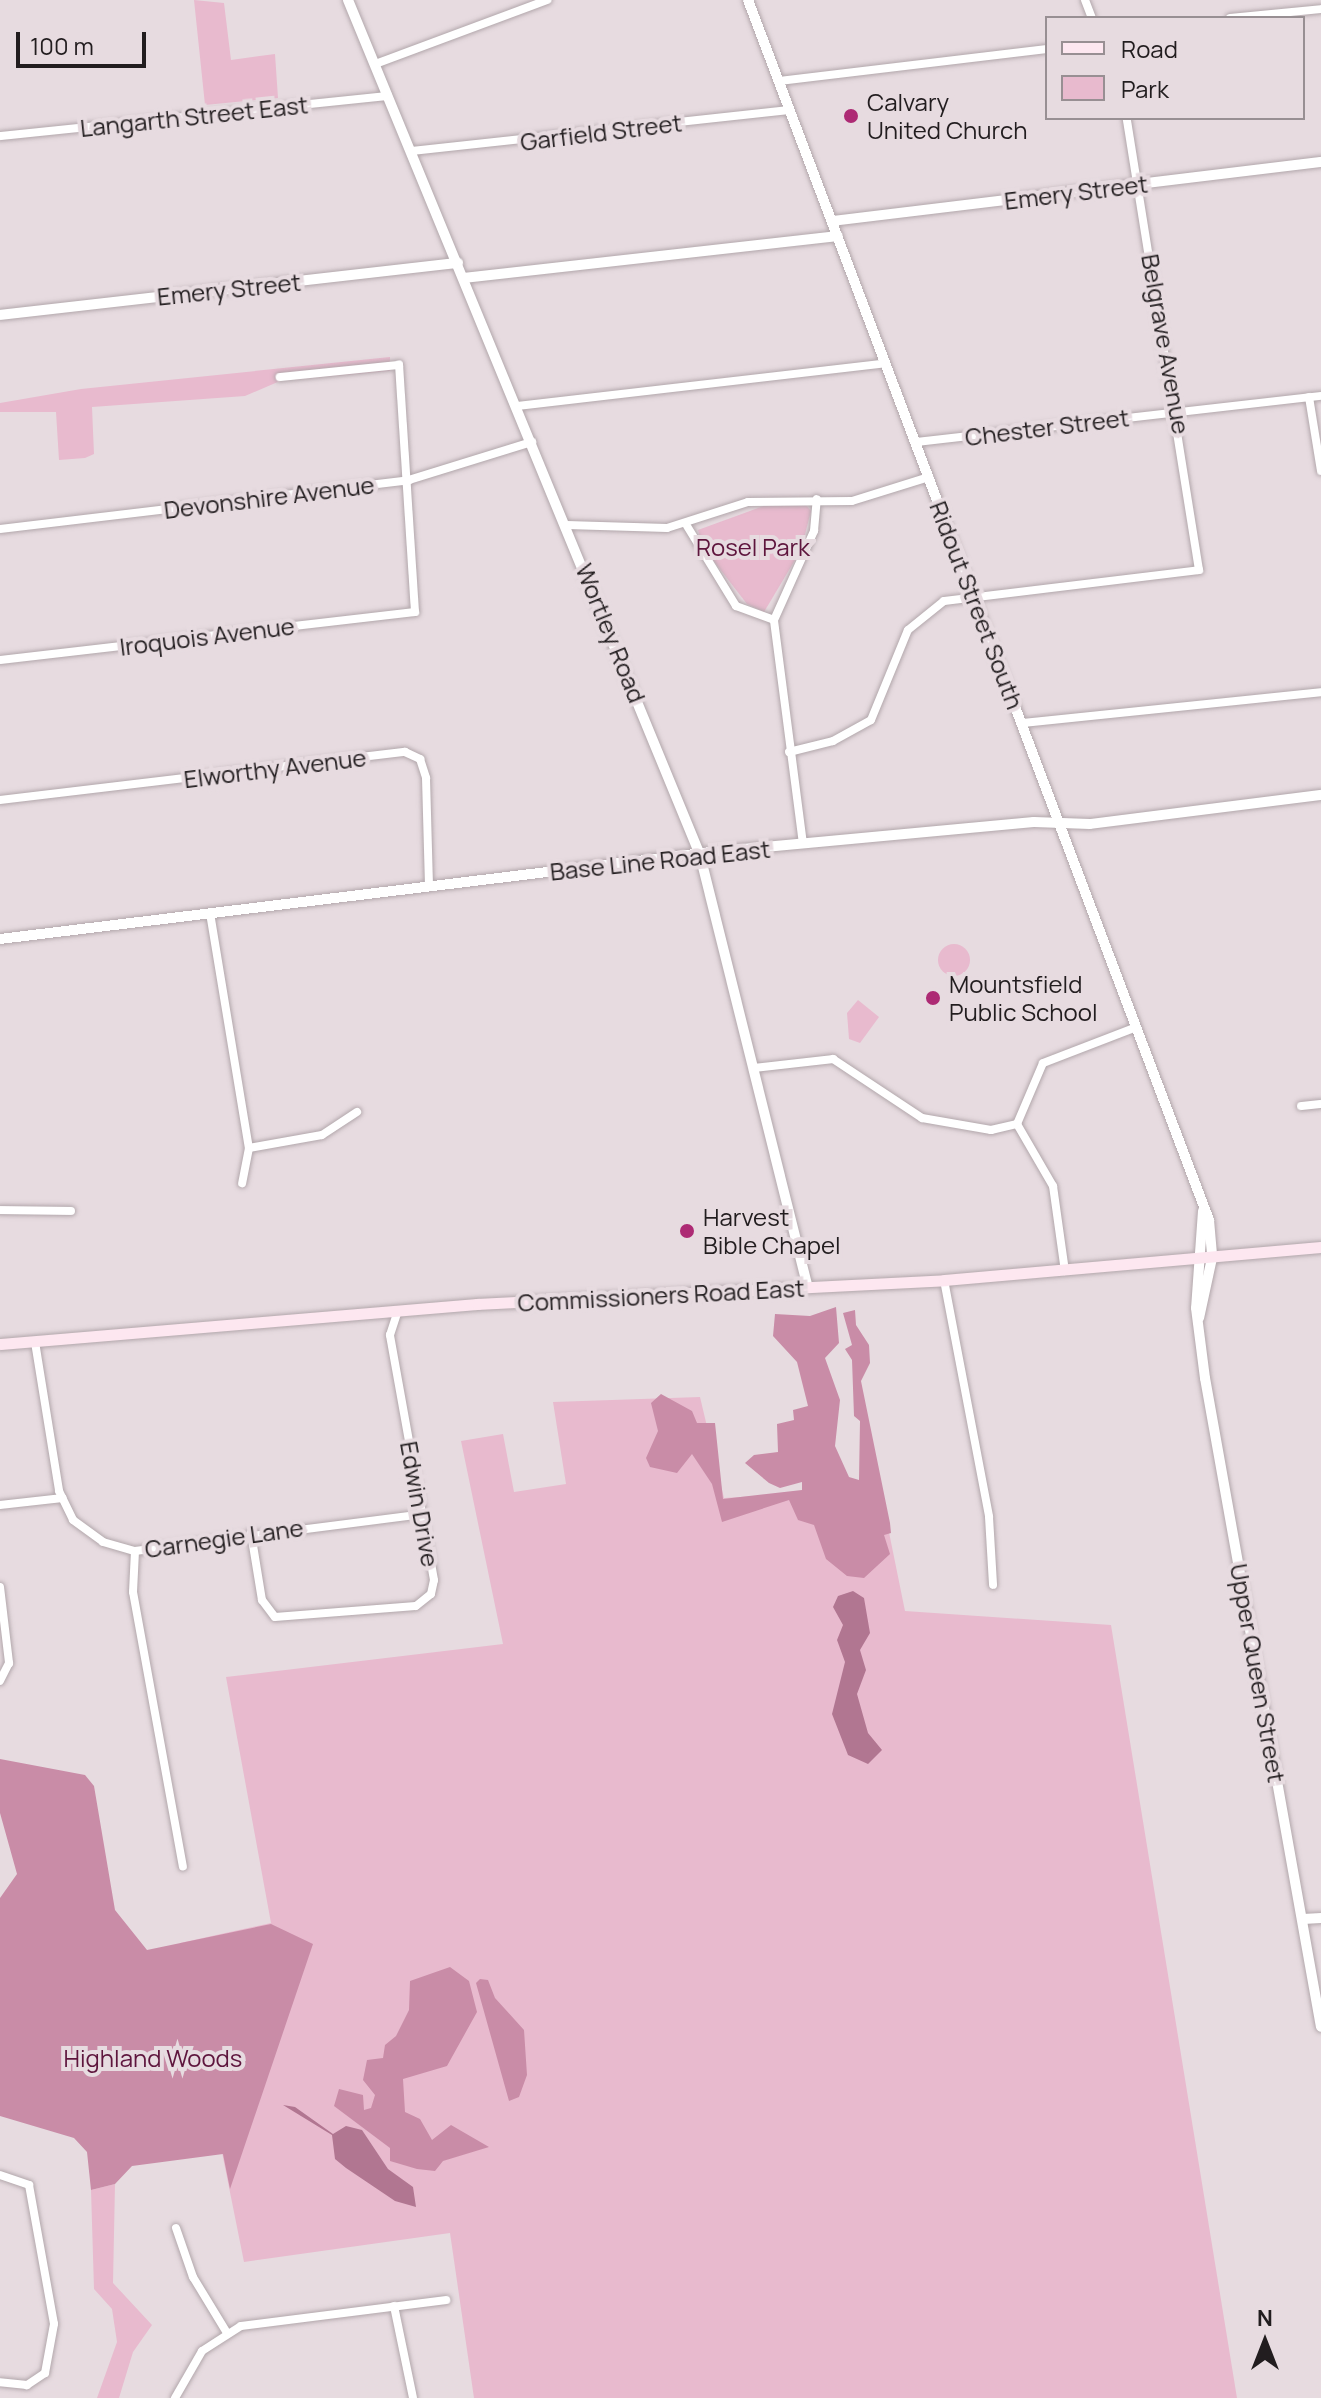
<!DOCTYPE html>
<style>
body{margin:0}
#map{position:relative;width:1321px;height:2398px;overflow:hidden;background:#e7dbe0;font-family:Manrope,sans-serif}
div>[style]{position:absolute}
.green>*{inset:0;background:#e8bace}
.round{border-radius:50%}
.forest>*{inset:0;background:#c98ca7}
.water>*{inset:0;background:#b17691}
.roads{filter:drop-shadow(0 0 2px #b2a7ab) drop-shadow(0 0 2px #b2a7ab)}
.minor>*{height:8px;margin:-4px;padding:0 4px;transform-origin:4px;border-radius:4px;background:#fff}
.tertiary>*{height:10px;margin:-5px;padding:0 5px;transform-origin:5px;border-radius:5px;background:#fff}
.secondary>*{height:11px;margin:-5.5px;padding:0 5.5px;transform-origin:5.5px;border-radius:5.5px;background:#fde7f0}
.dots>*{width:22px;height:22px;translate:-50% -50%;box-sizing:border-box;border:4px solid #e7dbe0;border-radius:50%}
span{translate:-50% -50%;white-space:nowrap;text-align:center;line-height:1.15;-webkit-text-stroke:8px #e7dbe0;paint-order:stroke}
.poi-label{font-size:24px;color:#221d1f}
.left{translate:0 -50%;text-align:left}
.street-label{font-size:24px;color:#221d1f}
.park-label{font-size:24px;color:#5e153d}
.legend{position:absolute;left:1045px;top:16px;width:260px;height:104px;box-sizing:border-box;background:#e7dbe0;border:2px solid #988f93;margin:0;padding:10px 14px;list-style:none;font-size:24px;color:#221d1f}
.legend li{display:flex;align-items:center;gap:16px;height:40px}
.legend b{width:40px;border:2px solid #988f93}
.north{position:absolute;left:1225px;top:2302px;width:80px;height:80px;-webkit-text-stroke:6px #e7dbe0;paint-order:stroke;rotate:0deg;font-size:22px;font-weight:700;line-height:32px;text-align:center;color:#221d1f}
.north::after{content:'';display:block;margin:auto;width:28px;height:36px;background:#221d1f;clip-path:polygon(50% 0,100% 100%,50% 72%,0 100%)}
.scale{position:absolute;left:16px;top:32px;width:130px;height:36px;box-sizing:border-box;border:4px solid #221d1f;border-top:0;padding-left:10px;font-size:24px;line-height:28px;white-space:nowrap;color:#221d1f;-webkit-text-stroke:6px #e7dbe0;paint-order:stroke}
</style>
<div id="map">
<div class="green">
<div style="clip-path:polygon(194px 0,224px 3px,231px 60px,275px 54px,278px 98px,205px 105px)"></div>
<div style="clip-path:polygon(390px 357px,390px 371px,280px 381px,245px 396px,92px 407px,94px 454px,85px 458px,59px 460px,56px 412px,0 412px,0 403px,81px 389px)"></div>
<div style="clip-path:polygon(769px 504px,806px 505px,811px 511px,801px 550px,764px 612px,747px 604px,702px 546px,698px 530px)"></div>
<div class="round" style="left:938px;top:944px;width:32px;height:32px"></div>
<div style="clip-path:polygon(858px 1000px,879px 1017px,860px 1043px,849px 1039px,847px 1013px)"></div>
<div style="clip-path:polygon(700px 1397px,724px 1498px,880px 1488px,905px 1611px,1111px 1625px,1237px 2398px,474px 2398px,450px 2233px,244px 2262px,180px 1943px,271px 1923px,226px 1677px,503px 1644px,461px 1441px,503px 1434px,514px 1492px,566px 1484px,553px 1402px)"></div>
<div style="clip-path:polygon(115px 2184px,113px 2283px,152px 2325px,133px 2352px,119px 2398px,97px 2398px,117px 2342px,112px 2309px,94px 2289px,91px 2190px)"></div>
</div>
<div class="forest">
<div style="clip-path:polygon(836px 1307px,839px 1343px,825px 1358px,840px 1400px,835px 1446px,849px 1477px,859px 1480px,860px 1421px,854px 1416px,852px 1360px,845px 1349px,852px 1345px,843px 1313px,855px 1310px,856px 1325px,869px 1345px,870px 1363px,861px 1381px,890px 1523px,891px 1533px,884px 1535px,890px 1554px,864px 1578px,847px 1576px,826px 1559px,814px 1525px,798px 1520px,789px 1500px,722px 1522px,712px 1484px,692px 1454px,677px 1473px,650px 1467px,646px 1458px,658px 1431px,651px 1403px,661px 1394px,692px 1411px,697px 1423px,715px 1423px,723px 1499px,802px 1490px,802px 1482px,780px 1488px,769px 1483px,745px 1463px,754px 1455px,778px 1452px,777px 1424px,794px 1420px,793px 1410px,808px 1406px,797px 1362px,773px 1336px,775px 1314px,810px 1316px)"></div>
<div style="clip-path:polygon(0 1759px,85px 1775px,94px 1786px,115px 1910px,147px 1950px,271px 1924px,313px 1944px,230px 2189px,223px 2154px,132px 2166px,115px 2184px,91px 2190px,87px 2152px,74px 2138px,0 2116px,0 1898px,17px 1874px,0 1813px)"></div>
<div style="clip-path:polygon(450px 1967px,469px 1981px,477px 2012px,447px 2066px,403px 2079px,405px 2112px,420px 2119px,432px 2140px,451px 2125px,489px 2147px,443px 2161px,435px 2171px,417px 2169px,390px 2161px,390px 2148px,334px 2106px,339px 2089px,363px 2095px,364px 2110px,371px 2108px,375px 2095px,363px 2080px,367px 2060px,383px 2058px,385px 2045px,396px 2036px,409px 2010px,410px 1981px)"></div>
<div style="clip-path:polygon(480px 1979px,488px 1980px,495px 1998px,524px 2030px,527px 2075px,519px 2097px,509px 2101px,476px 1983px)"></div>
</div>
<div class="water">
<div style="clip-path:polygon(853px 1591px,864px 1598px,870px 1633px,860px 1650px,866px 1670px,857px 1694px,868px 1733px,882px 1750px,868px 1764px,848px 1755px,832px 1714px,845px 1662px,837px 1640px,843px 1625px,833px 1607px,838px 1596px)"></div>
<div style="clip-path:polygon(283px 2105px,295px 2107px,333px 2134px,346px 2126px,362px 2130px,388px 2169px,413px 2187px,416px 2207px,395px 2201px,346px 2168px,335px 2159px,332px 2135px)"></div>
</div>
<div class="roads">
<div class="minor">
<div style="left:1085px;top:0;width:19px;rotate:69deg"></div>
<div style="left:1230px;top:18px;width:91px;rotate:-5.6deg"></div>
<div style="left:375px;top:64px;width:184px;rotate:-20.4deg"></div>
<div style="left:779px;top:81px;width:270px;rotate:-6.8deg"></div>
<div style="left:0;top:136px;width:390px;rotate:-5.9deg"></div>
<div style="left:411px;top:151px;width:381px;rotate:-6.2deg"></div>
<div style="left:1309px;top:397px;width:75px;rotate:80.8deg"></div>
<div style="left:517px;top:406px;width:371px;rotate:-6.6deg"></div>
<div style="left:916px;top:442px;width:408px;rotate:-6.5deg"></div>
<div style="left:567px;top:525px;width:100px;rotate:1.7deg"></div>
<div style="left:667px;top:528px;width:85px;rotate:-17.8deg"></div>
<div style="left:748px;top:502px;width:104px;rotate:-0.6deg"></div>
<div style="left:852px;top:501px;width:81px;rotate:-17.3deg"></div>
<div style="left:687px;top:526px;width:94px;rotate:58.5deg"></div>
<div style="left:736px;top:606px;width:40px;rotate:20.2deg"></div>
<div style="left:0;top:529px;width:412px;rotate:-6.8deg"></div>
<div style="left:409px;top:480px;width:129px;rotate:-17.2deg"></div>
<div style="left:0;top:660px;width:418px;rotate:-6.6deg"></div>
<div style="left:415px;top:612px;width:248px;rotate:-93.7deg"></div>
<div style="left:399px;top:365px;width:120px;rotate:174.2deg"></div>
<div style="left:1022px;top:723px;width:301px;rotate:-5.9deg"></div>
<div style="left:789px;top:752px;width:45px;rotate:-14deg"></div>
<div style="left:833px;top:741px;width:43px;rotate:-28.9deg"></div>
<div style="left:871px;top:720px;width:97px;rotate:-67.7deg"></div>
<div style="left:908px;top:630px;width:46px;rotate:-38.9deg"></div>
<div style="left:944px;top:601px;width:257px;rotate:-6.9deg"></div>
<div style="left:1199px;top:570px;width:458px;rotate:-99.1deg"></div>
<div style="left:0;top:800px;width:408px;rotate:-6.8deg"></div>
<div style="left:405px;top:752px;width:17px;rotate:25deg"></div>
<div style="left:420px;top:759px;width:20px;rotate:72deg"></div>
<div style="left:426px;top:778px;width:109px;rotate:88.4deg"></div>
<div style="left:803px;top:844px;width:226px;rotate:-97.4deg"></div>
<div style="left:774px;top:620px;width:98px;rotate:-65.8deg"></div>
<div style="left:814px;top:531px;width:32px;rotate:-85deg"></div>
<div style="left:210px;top:913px;width:238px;rotate:80.6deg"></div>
<div style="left:249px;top:1148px;width:36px;rotate:101deg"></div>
<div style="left:754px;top:1068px;width:80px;rotate:-6.5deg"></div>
<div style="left:833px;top:1059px;width:107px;rotate:33.5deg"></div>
<div style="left:922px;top:1118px;width:70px;rotate:9.9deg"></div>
<div style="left:991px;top:1130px;width:27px;rotate:-13deg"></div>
<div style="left:1301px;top:1106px;width:20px;rotate:-6deg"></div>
<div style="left:1017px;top:1124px;width:66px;rotate:-66.9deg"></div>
<div style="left:1043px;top:1063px;width:97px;rotate:-21deg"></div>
<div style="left:1017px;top:1124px;width:72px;rotate:59.9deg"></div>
<div style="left:1053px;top:1186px;width:86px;rotate:82deg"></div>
<div style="left:249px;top:1148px;width:74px;rotate:-10.1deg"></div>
<div style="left:322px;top:1135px;width:42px;rotate:-33.3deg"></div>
<div style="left:0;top:1210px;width:71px;rotate:0.8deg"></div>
<div style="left:944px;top:1280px;width:241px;rotate:79.2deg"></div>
<div style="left:989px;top:1517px;width:68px;rotate:86.6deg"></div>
<div style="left:35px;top:1342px;width:151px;rotate:80.8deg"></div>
<div style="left:59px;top:1491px;width:32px;rotate:64deg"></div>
<div style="left:73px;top:1520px;width:37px;rotate:36deg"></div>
<div style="left:103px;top:1542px;width:33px;rotate:16deg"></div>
<div style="left:135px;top:1551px;width:290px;rotate:-7.3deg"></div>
<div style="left:0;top:1505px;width:63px;rotate:-6.3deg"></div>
<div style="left:251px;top:1533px;width:68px;rotate:80.7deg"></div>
<div style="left:262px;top:1600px;width:21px;rotate:53deg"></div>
<div style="left:275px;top:1617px;width:141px;rotate:-4.5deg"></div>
<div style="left:416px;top:1606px;width:19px;rotate:-39deg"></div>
<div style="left:431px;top:1594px;width:14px;rotate:-78deg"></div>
<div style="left:434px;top:1580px;width:249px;rotate:-100.2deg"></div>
<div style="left:390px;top:1335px;width:25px;rotate:-72deg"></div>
<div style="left:135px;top:1551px;width:41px;rotate:92.8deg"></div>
<div style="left:133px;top:1592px;width:279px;rotate:79.7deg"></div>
<div style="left:0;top:1587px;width:77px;rotate:83.2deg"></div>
<div style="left:9px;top:1663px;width:20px;rotate:117deg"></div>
<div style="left:0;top:2175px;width:31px;rotate:19deg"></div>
<div style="left:29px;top:2185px;width:141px;rotate:79.8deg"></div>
<div style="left:54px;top:2324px;width:50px;rotate:100.4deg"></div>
<div style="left:45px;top:2373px;width:22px;rotate:146deg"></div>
<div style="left:27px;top:2385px;width:27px;rotate:-174deg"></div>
<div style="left:176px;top:2228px;width:52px;rotate:70.9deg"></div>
<div style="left:193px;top:2277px;width:66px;rotate:58.7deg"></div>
<div style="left:394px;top:2306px;width:94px;rotate:78.3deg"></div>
<div style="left:175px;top:2398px;width:54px;rotate:-60.1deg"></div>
<div style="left:202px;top:2351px;width:46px;rotate:-32.7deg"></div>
<div style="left:241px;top:2326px;width:207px;rotate:-7.2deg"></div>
</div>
<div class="tertiary">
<div style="left:348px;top:0;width:925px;rotate:67.62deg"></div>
<div style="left:700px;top:855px;width:446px;rotate:76deg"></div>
<div style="left:748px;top:0;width:1304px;rotate:69.3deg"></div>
<div style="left:1209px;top:1220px;width:38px;rotate:85deg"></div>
<div style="left:1212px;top:1258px;width:61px;rotate:102.2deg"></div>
<div style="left:832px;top:221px;width:493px;rotate:-6.9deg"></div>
<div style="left:464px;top:278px;width:376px;rotate:-6.4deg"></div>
<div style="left:0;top:315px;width:461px;rotate:-6.5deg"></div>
<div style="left:0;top:939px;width:716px;rotate:-6.98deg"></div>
<div style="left:711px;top:852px;width:324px;rotate:-5.3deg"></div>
<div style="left:1034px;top:822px;width:56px;rotate:2deg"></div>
<div style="left:1090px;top:824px;width:233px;rotate:-7.2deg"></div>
<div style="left:1203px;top:1211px;width:97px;rotate:94.1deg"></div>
<div style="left:1196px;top:1308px;width:71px;rotate:82.7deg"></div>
<div style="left:1205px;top:1378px;width:659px;rotate:79.87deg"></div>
<div style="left:1303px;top:1919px;width:18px;rotate:-3deg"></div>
</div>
<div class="secondary">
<div style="left:0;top:1344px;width:479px;rotate:-4.8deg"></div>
<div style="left:477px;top:1304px;width:468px;rotate:-2.9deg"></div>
<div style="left:944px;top:1280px;width:378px;rotate:-5deg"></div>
</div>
</div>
<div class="dots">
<div style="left:851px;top:116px;background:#ad2a74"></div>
<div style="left:933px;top:998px;background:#ad2a74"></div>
<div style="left:687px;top:1231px;background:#ad2a74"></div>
</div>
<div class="poi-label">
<span class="left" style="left:867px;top:116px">Calvary<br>United Church</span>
<span class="left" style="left:949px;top:998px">Mountsfield<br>Public School</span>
<span class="left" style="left:703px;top:1231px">Harvest<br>Bible Chapel</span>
</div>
<div class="street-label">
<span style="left:194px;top:116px;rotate:-6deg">Langarth Street East</span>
<span style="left:601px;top:132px;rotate:-7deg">Garfield Street</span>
<span style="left:1076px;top:192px;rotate:-7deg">Emery Street</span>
<span style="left:229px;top:289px;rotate:-6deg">Emery Street</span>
<span style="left:1166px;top:344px;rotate:80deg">Belgrave Avenue</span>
<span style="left:1047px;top:427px;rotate:-7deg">Chester Street</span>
<span style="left:269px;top:497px;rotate:-7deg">Devonshire Avenue</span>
<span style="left:977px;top:605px;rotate:69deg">Ridout Street South</span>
<span style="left:611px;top:633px;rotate:68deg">Wortley Road</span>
<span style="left:207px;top:636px;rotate:-7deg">Iroquois Avenue</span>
<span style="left:275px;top:768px;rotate:-7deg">Elworthy Avenue</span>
<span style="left:660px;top:860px;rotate:-6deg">Base Line Road East</span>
<span style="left:661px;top:1295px;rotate:-3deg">Commissioners Road East</span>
<span style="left:420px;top:1504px;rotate:80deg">Edwin Drive</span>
<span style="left:224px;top:1538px;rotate:-8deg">Carnegie Lane</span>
<span style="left:1258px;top:1673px;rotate:80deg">Upper Queen Street</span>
</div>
<div class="park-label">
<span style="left:753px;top:547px">Rosel Park</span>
<span style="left:153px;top:2058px">Highland Woods</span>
</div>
<ul class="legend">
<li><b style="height:10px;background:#fde7f0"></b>Road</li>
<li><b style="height:22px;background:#e8bace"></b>Park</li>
</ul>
<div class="north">N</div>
<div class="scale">100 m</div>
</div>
